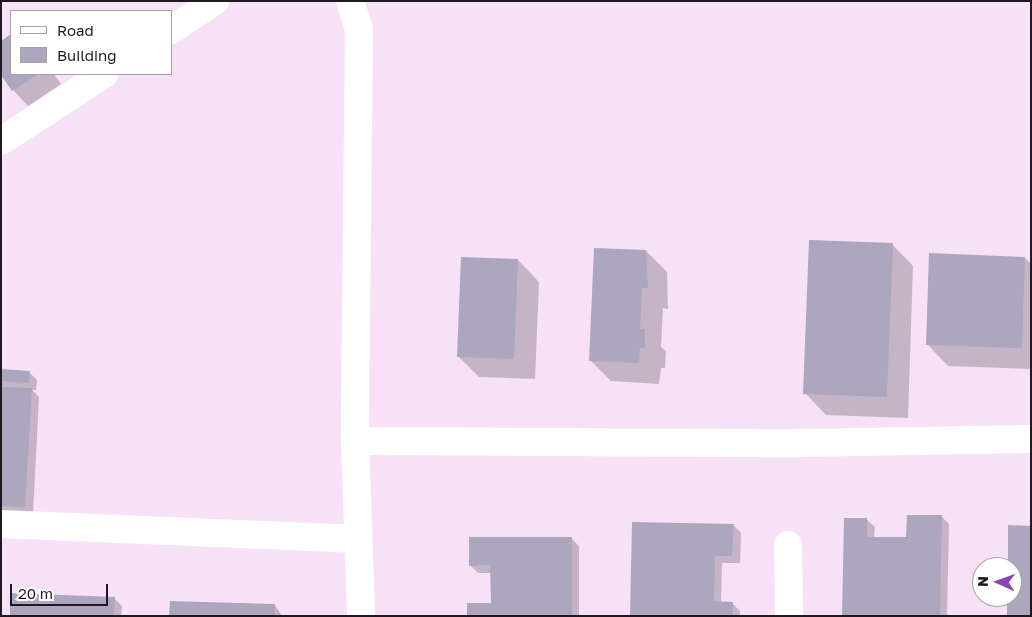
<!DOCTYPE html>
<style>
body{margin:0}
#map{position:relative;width:1032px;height:617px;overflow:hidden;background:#f7e1f7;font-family:"Golos Text",sans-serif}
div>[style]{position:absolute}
.shadow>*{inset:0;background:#0003}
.building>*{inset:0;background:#aca6bf}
.street>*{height:28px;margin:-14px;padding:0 14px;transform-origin:14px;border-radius:14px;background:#fff}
span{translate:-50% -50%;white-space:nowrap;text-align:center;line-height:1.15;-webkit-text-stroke:4px #fff;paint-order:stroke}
.frame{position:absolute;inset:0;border:2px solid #211921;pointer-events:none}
.legend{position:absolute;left:10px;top:10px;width:162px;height:65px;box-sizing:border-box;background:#fff;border:1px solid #a6a3a6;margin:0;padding:6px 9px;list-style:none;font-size:15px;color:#211921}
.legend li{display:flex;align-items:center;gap:10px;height:25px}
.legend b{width:25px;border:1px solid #a6a3a6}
.north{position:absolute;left:972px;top:557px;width:50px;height:50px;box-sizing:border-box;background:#fff;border:1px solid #a6a3a6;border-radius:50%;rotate:272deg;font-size:14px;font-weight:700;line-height:20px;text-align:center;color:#211921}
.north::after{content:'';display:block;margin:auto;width:18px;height:22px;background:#8b45b8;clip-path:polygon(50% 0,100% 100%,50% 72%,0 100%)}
.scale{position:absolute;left:10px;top:584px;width:98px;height:22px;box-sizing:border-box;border:2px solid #211921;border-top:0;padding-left:6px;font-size:15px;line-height:18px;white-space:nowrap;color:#211921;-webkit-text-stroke:4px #fff;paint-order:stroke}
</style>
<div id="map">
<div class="shadow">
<div style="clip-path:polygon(11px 36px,11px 74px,54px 74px,61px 84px,28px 106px,13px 90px,1px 42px)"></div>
<div style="clip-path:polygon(892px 244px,913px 266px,908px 418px,826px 415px,805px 393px)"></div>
<div style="clip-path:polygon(646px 251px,667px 272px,668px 309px,663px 308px,661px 347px,666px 351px,665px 368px,661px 368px,659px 384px,611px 381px,590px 360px)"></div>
<div style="clip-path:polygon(462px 258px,518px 260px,539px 282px,535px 379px,479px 377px,458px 356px)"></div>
<div style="clip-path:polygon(1025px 258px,1031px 264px,1031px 369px,948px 366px,927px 344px)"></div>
<div style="clip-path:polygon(1px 370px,29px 372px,37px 380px,36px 390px,32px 390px,39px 397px,33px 515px,1px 513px)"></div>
<div style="clip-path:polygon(941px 516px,949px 524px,947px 616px,843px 616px,867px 520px,875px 527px,874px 538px,908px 538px)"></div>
<div style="clip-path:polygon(733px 525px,741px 533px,740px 563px,722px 563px,721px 603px,732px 603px,740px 611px,740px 616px,631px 616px)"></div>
<div style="clip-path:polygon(571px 538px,579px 546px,579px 616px,468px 616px,492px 604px,492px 573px,478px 573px,470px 565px)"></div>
<div style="clip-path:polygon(114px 598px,122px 606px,121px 616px,11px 616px)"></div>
<div style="clip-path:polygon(275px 605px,282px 616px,171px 616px)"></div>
</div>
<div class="building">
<div style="clip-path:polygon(11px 34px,11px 74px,39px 74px,12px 91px,1px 75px,1px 41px)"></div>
<div style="clip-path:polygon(809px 240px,893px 243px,887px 397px,803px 394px)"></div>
<div style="clip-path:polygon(594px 248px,646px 250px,648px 288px,642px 288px,640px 329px,645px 329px,645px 348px,640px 348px,639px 363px,589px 361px)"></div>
<div style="clip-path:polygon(929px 253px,1025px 257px,1022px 348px,926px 345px)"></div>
<div style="clip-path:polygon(461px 257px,518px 259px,514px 359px,457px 357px)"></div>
<div style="clip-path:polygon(1px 369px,30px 371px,29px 383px,1px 381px)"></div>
<div style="clip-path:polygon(1px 387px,32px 388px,25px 507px,1px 506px)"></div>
<div style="clip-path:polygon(907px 515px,942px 515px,940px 616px,842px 616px,844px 518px,867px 518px,867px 537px,906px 537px)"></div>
<div style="clip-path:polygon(632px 522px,734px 524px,732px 556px,715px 556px,714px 601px,733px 602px,733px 616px,630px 616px)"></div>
<div style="clip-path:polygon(1008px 525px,1031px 526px,1031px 616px,1007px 616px,1007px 597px,1012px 597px,1012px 567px,1008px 567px)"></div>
<div style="clip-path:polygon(469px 537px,572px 537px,572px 616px,467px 616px,467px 603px,491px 603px,490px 565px,469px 566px)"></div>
<div style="clip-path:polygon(10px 593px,115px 597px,114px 616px,10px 616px)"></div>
<div style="clip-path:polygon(170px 601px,275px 604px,275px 616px,169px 616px)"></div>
</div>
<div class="street">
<div style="left:350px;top:1px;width:29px;rotate:72deg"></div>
<div style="left:359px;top:29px;width:412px;rotate:90.6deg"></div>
<div style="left:355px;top:441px;width:175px;rotate:88deg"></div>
<div style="left:171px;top:30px;width:53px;rotate:-33.4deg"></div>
<div style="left:1px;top:141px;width:123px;rotate:-33deg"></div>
<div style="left:355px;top:441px;width:445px;rotate:0.3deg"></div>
<div style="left:800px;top:443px;width:231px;rotate:-1deg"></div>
<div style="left:1px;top:524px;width:357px;rotate:2.4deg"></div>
<div style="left:788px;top:545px;width:71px;rotate:89.2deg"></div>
</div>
<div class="frame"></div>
<ul class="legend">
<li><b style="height:6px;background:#fff"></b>Road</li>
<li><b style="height:14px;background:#aca6bf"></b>Building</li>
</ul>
<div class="north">N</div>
<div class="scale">20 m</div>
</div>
